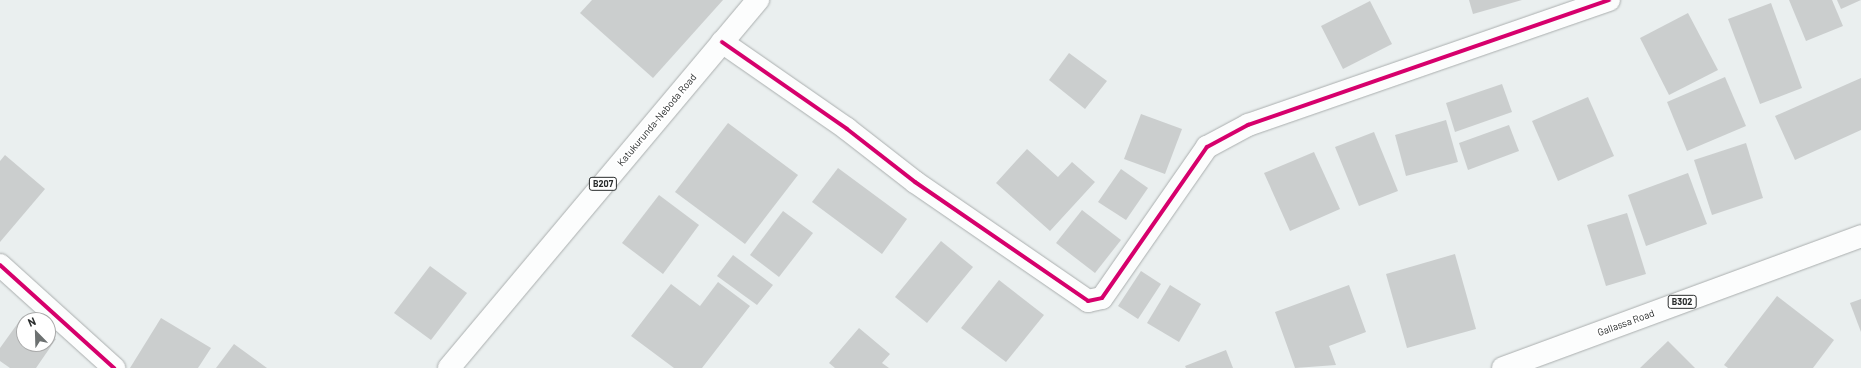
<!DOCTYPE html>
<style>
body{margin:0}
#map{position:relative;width:1861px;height:368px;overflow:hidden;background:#eaefef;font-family:Barlow,sans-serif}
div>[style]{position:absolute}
.building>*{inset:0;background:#cbcece}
.roads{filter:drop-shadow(0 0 1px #aaaeae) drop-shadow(0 0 1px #aaaeae)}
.minor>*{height:22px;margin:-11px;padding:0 11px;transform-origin:11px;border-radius:11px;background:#fcfdfd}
.primary>*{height:22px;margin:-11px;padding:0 11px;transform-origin:11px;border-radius:11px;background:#fcfdfd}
.cycleway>*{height:4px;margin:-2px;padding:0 2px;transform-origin:2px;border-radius:2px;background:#d6006c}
span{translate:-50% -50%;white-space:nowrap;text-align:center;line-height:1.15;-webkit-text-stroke:4px #fff;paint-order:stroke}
.shield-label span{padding:1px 3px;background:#fff;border:1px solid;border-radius:3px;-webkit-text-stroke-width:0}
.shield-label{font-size:9px;color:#2a2d2d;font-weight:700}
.street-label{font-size:10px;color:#2a2d2d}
.north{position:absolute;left:16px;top:312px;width:40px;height:40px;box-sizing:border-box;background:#fff;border:1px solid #aaabab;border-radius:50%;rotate:337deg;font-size:11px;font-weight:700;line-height:16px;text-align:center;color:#2a2d2d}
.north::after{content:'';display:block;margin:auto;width:14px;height:18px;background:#6d7171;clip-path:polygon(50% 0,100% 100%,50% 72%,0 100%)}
</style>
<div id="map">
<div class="building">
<div style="clip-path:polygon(592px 0,723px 0,653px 78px,580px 13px)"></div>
<div style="clip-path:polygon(1469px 0,1522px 0,1473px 14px)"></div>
<div style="clip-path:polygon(1789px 0,1832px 0,1843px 26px,1806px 41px)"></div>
<div style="clip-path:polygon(1837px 0,1861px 0,1841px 9px)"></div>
<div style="clip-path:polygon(1370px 1px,1392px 44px,1343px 69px,1321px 26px)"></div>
<div style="clip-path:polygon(1771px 3px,1802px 88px,1760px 104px,1728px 19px)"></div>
<div style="clip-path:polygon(1688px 13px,1718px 70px,1669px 95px,1640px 38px)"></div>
<div style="clip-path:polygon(1069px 53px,1107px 81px,1085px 109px,1049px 80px)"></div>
<div style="clip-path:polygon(1725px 77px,1746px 126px,1687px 151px,1667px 102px)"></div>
<div style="clip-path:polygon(1861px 78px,1861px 130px,1795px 160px,1775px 116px)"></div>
<div style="clip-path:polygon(1502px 84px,1512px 112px,1455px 132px,1446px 103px)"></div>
<div style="clip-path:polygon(1588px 97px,1614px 156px,1558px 181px,1532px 121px)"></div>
<div style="clip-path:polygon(1141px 114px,1182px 129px,1165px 174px,1124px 159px)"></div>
<div style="clip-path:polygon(1446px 120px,1458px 162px,1406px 176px,1395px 135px)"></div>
<div style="clip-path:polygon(728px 123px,798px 175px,745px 244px,675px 192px)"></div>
<div style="clip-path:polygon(1509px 125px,1519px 151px,1468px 170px,1459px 143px)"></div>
<div style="clip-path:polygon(1374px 132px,1398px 191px,1359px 206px,1335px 147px)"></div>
<div style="clip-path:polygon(1746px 143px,1763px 198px,1712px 215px,1694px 160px)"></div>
<div style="clip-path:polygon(1027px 149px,1058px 177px,1072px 162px,1095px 182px,1050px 231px,996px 183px)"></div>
<div style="clip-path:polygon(1314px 152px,1340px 209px,1290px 231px,1264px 173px)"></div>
<div style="clip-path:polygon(5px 155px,45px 189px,0 242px,0 161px)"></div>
<div style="clip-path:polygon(838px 168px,907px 219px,882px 254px,812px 202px)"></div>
<div style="clip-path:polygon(1121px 169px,1148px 188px,1126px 220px,1098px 202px)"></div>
<div style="clip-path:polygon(1688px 173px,1707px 224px,1646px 246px,1628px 195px)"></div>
<div style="clip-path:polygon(659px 195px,699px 225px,663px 274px,622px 243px)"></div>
<div style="clip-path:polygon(1082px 210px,1121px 240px,1095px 273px,1056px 243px)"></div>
<div style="clip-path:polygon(783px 211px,813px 233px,779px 277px,750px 255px)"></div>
<div style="clip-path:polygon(1627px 213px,1646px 274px,1606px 286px,1587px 225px)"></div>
<div style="clip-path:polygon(941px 241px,973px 267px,927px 323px,895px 297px)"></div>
<div style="clip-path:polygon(1455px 254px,1476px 329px,1407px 348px,1386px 274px)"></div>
<div style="clip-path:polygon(733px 255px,773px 285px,757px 305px,717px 276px)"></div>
<div style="clip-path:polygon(430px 266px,467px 293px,431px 340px,394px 313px)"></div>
<div style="clip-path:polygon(1141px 271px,1161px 284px,1138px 319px,1118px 306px)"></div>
<div style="clip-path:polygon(999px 280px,1044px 315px,1006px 362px,961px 328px)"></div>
<div style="clip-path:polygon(718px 282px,750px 306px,702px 368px,674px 368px,631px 336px,671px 284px,700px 306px)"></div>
<div style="clip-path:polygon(1170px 285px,1201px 304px,1179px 342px,1147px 323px)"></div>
<div style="clip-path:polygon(1349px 285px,1366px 332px,1329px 346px,1336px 365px,1295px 368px,1275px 312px)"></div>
<div style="clip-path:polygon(1777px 296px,1834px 340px,1813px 368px,1728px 368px,1724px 365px)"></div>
<div style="clip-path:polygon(1861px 299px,1861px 332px,1850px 303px)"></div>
<div style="clip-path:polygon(23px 316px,29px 320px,24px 320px,24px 344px,48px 344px,48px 334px,56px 339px,36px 368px,10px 368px,0 361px,0 348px)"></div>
<div style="clip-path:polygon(161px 318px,211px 348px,198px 368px,130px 368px)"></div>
<div style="clip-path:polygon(859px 328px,890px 354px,882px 363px,889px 368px,835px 368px,829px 363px)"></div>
<div style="clip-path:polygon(1668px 341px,1695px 368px,1640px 368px)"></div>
<div style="clip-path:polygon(234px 344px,267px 368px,216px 368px)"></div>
<div style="clip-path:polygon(1226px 350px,1233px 368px,1186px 368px,1185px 366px)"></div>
</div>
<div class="roads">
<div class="minor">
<div style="left:722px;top:42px;width:152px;rotate:34.8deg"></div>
<div style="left:847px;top:129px;width:86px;rotate:37.9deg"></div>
<div style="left:915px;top:182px;width:210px;rotate:34.5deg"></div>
<div style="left:1088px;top:301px;width:14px;rotate:-12deg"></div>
<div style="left:1102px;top:298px;width:184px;rotate:-55.2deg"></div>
<div style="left:1207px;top:147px;width:47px;rotate:-28.2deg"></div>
<div style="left:1248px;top:125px;width:382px;rotate:-19.1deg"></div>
<div style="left:0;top:265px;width:154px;rotate:42.1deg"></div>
</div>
<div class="primary">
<div style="left:449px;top:368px;width:481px;rotate:-50deg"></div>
<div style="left:1503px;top:368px;width:382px;rotate:-20.2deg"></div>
</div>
</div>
<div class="cycleway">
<div style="left:722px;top:42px;width:152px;rotate:34.8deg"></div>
<div style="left:847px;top:129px;width:86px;rotate:37.9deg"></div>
<div style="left:915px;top:182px;width:210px;rotate:34.5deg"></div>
<div style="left:1088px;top:301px;width:14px;rotate:-12deg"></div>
<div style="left:1102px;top:298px;width:184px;rotate:-55.2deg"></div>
<div style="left:1207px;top:147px;width:47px;rotate:-28.2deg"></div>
<div style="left:1248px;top:125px;width:382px;rotate:-19.1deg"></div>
<div style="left:0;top:265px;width:154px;rotate:42.1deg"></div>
</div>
<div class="shield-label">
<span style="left:603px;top:184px">B207</span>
<span style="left:1682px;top:302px">B302</span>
</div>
<div class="street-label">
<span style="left:657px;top:120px;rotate:-50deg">Katukurunda-Neboda Road</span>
<span style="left:1626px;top:323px;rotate:-20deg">Gallassa Road</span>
</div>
<div class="north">N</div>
</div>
